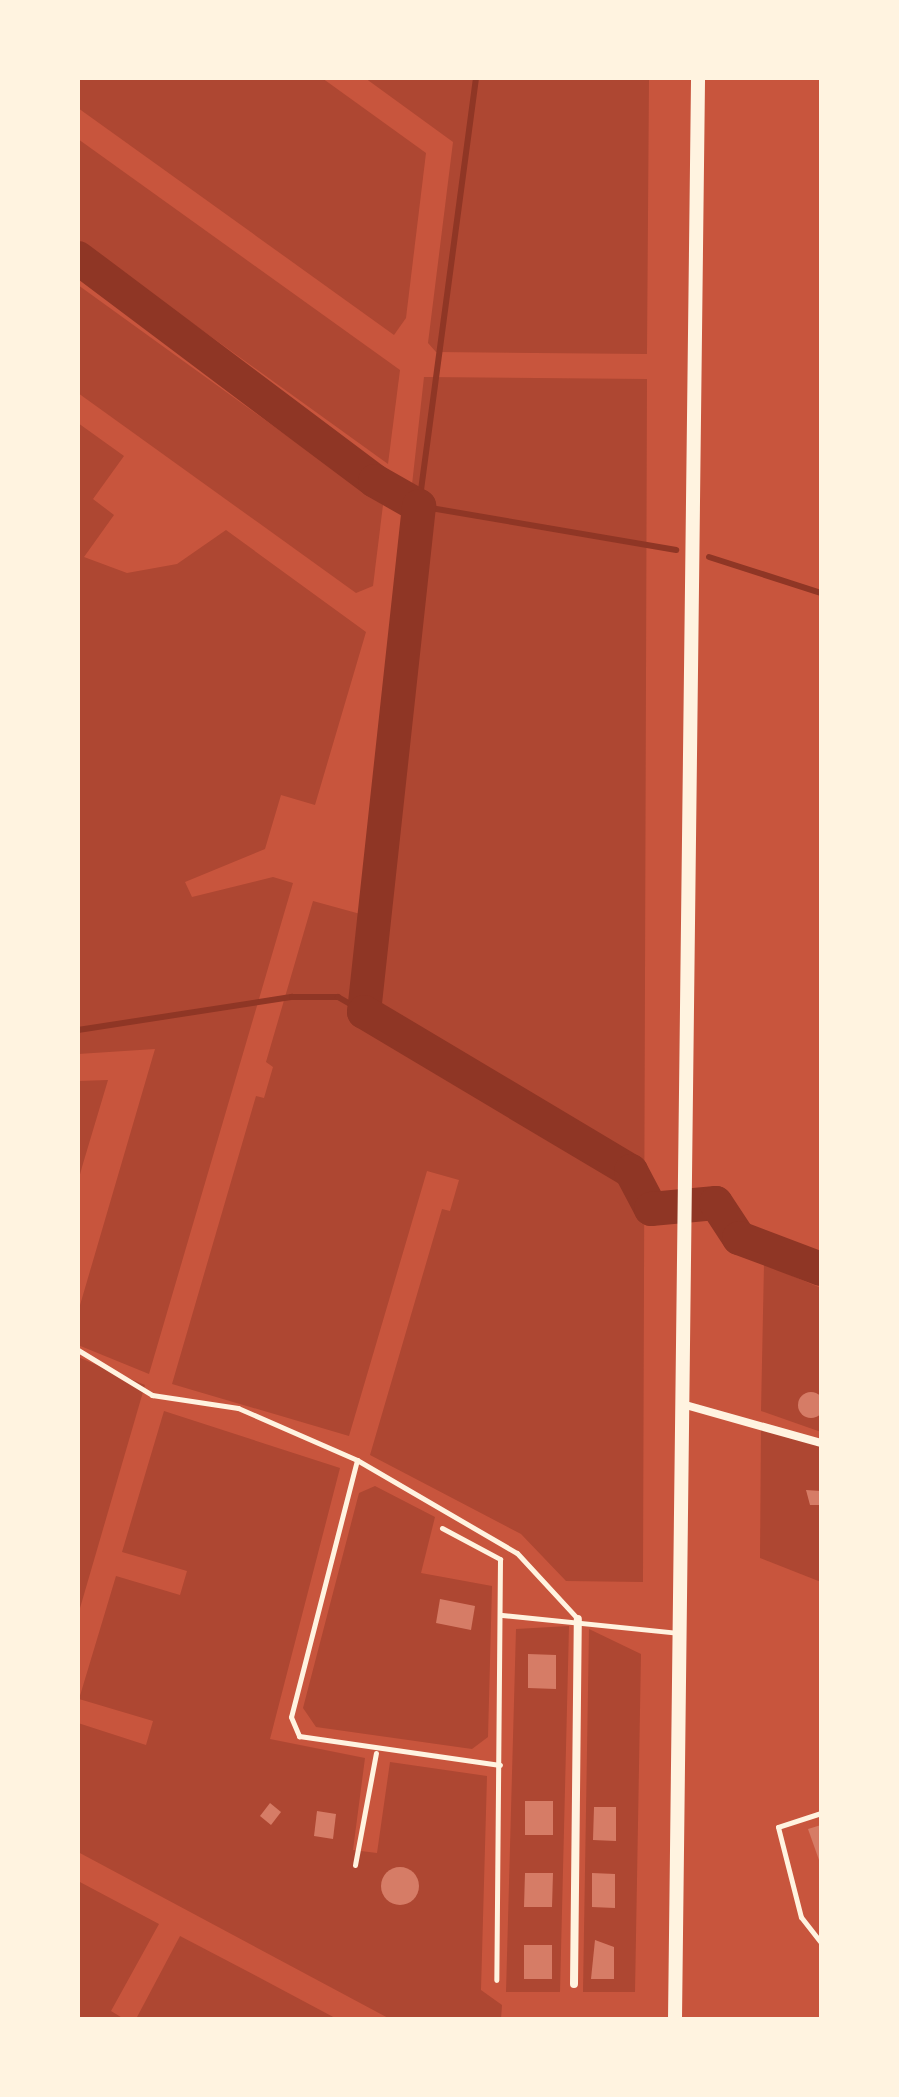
<!DOCTYPE html>
<style>
body{margin:0}
#map{position:relative;width:899px;height:2097px;overflow:hidden;background:#c8553d;font-family:"Source Sans 3",sans-serif}
div>[style]{position:absolute}
.green>*{inset:0;background:#ae4732}
.stream>*{height:6px;margin:-3px;padding:0 3px;transform-origin:3px;border-radius:3px;background:#8f3625}
.river>*{height:34px;margin:-17px;padding:0 17px;transform-origin:17px;border-radius:17px;background:#8f3625}
.building>*{inset:0;background:#d67c66}
.round{border-radius:50%}
.service>*{height:5px;margin:-2.5px;padding:0 2.5px;transform-origin:2.5px;border-radius:2.5px;background:#fff3e0}
.minor>*{height:8px;margin:-4px;padding:0 4px;transform-origin:4px;border-radius:4px;background:#fff3e0}
.primary>*{height:14px;margin:-7px;padding:0 7px;transform-origin:7px;border-radius:7px;background:#fff3e0}
span{translate:-50% -50%;white-space:nowrap;text-align:center;line-height:1.15;-webkit-text-stroke:6px #fff3e0;paint-order:stroke}
.frame{position:absolute;inset:0;border:80px solid #fff3e0;pointer-events:none}
</style>
<div id="map">
<div class="green">
<div style="clip-path:polygon(78px 78px,322px 78px,426px 153px,406px 318px,394px 335px,78px 108px)"></div>
<div style="clip-path:polygon(365px 78px,649px 78px,647px 354px,436px 352px,428px 343px,453px 142px)"></div>
<div style="clip-path:polygon(78px 139px,400px 370px,388px 464px,78px 241px)"></div>
<div style="clip-path:polygon(78px 285px,383px 505px,373px 586px,356px 593px,78px 393px)"></div>
<div style="clip-path:polygon(424px 377px,647px 379px,643px 1582px,566px 1581px,521px 1534px,370px 1455px,442px 1209px,450px 1211px,459px 1180px,427px 1171px,349px 1436px,172px 1384px,256px 1096px,264px 1098px,273px 1067px,266px 1062px,313px 901px,364px 915px)"></div>
<div style="clip-path:polygon(78px 423px,124px 456px,93px 499px,114px 515px,84px 557px,127px 573px,177px 564px,226px 530px,366px 632px,315px 805px,281px 795px,265px 849px,185px 882px,192px 897px,273px 877px,293px 883px,149px 1374px,78px 1345px,78px 1312px,155px 1049px,78px 1054px)"></div>
<div style="clip-path:polygon(108px 1080px,82px 1167px,78px 1182px,78px 1081px)"></div>
<div style="clip-path:polygon(764px 1264px,821px 1288px,821px 1432px,761px 1411px)"></div>
<div style="clip-path:polygon(78px 1357px,145px 1385px,78px 1615px)"></div>
<div style="clip-path:polygon(164px 1411px,340px 1468px,270px 1739px,365px 1758px,353px 1850px,377px 1853px,390px 1762px,487px 1776px,481px 1990px,502px 2005px,501px 2019px,390px 2019px,78px 1852px,78px 1723px,146px 1745px,153px 1721px,79px 1699px,116px 1576px,180px 1595px,187px 1571px,122px 1552px)"></div>
<div style="clip-path:polygon(761px 1425px,821px 1447px,821px 1582px,760px 1558px)"></div>
<div style="clip-path:polygon(375px 1486px,435px 1517px,421px 1573px,492px 1586px,488px 1737px,472px 1749px,316px 1727px,303px 1708px,359px 1493px)"></div>
<div style="clip-path:polygon(569px 1626px,560px 1992px,506px 1992px,516px 1629px)"></div>
<div style="clip-path:polygon(589px 1629px,641px 1654px,635px 1992px,583px 1992px)"></div>
<div style="clip-path:polygon(78px 1881px,159px 1924px,111px 2011px,124px 2019px,78px 2019px)"></div>
<div style="clip-path:polygon(180px 1936px,262px 1979px,337px 2019px,136px 2019px)"></div>
</div>
<div class="stream">
<div style="left:476px;top:78px;width:432px;rotate:97.6deg"></div>
<div style="left:419px;top:506px;width:261px;rotate:9.7deg"></div>
<div style="left:709px;top:557px;width:118px;rotate:17.8deg"></div>
<div style="left:78px;top:1030px;width:217px;rotate:-8.8deg"></div>
<div style="left:292px;top:997px;width:46px"></div>
<div style="left:338px;top:997px;width:30px;rotate:30deg"></div>
</div>
<div class="river">
<div style="left:78px;top:258px;width:371px;rotate:36.9deg"></div>
<div style="left:375px;top:481px;width:51px;rotate:29.6deg"></div>
<div style="left:419px;top:506px;width:509px;rotate:96.2deg"></div>
<div style="left:364px;top:1012px;width:311px;rotate:30.8deg"></div>
<div style="left:631px;top:1171px;width:43px;rotate:62.2deg"></div>
<div style="left:651px;top:1209px;width:65px;rotate:-5.3deg"></div>
<div style="left:716px;top:1203px;width:42px;rotate:56.7deg"></div>
<div style="left:739px;top:1238px;width:88px;rotate:20.7deg"></div>
</div>
<div class="building">
<div class="round" style="left:798px;top:1392px;width:26px;height:26px"></div>
<div style="clip-path:polygon(806px 1490px,821px 1491px,821px 1505px,810px 1505px)"></div>
<div style="clip-path:polygon(440px 1599px,475px 1606px,471px 1630px,436px 1623px)"></div>
<div style="clip-path:polygon(528px 1654px,556px 1655px,556px 1689px,528px 1688px)"></div>
<div style="clip-path:polygon(525px 1801px,553px 1801px,553px 1835px,525px 1835px)"></div>
<div style="clip-path:polygon(270px 1803px,281px 1812px,271px 1825px,260px 1816px)"></div>
<div style="clip-path:polygon(594px 1807px,616px 1807px,616px 1841px,593px 1840px)"></div>
<div style="clip-path:polygon(317px 1811px,336px 1814px,333px 1839px,314px 1836px)"></div>
<div style="clip-path:polygon(821px 1825px,821px 1859px,819px 1860px,808px 1829px)"></div>
<div class="round" style="left:381px;top:1867px;width:38px;height:38px"></div>
<div style="clip-path:polygon(525px 1873px,553px 1873px,552px 1907px,524px 1907px)"></div>
<div style="clip-path:polygon(592px 1873px,615px 1874px,615px 1908px,592px 1907px)"></div>
<div style="clip-path:polygon(595px 1940px,614px 1947px,614px 1979px,591px 1979px)"></div>
<div style="clip-path:polygon(524px 1945px,552px 1945px,552px 1979px,524px 1979px)"></div>
</div>
<div class="service">
<div style="left:78px;top:1350px;width:87px;rotate:31.3deg"></div>
<div style="left:152px;top:1395px;width:87px;rotate:8.6deg"></div>
<div style="left:238px;top:1408px;width:130px;rotate:23.6deg"></div>
<div style="left:357px;top:1460px;width:185px;rotate:30.2deg"></div>
<div style="left:517px;top:1553px;width:90px;rotate:47.3deg"></div>
<div style="left:357px;top:1460px;width:265px;rotate:104.4deg"></div>
<div style="left:291px;top:1717px;width:21px;rotate:67deg"></div>
<div style="left:299px;top:1736px;width:203px;rotate:8.2deg"></div>
<div style="left:442px;top:1528px;width:66px;rotate:28.1deg"></div>
<div style="left:500px;top:1559px;width:421px;rotate:90.5deg"></div>
<div style="left:502px;top:1615px;width:177px;rotate:5.8deg"></div>
<div style="left:821px;top:1813px;width:45px;rotate:162deg"></div>
<div style="left:778px;top:1827px;width:93px;rotate:75.7deg"></div>
<div style="left:801px;top:1917px;width:33px;rotate:52deg"></div>
<div style="left:355px;top:1865px;width:114px;rotate:-79.4deg"></div>
</div>
<div class="minor">
<div style="left:682px;top:1404px;width:144px;rotate:15.7deg"></div>
<div style="left:574px;top:1984px;width:365px;rotate:-89.4deg"></div>
</div>
<div class="primary">
<div style="left:675px;top:2019px;width:1941px;rotate:-89.32deg"></div>
</div>
<div class="frame"></div>
</div>
